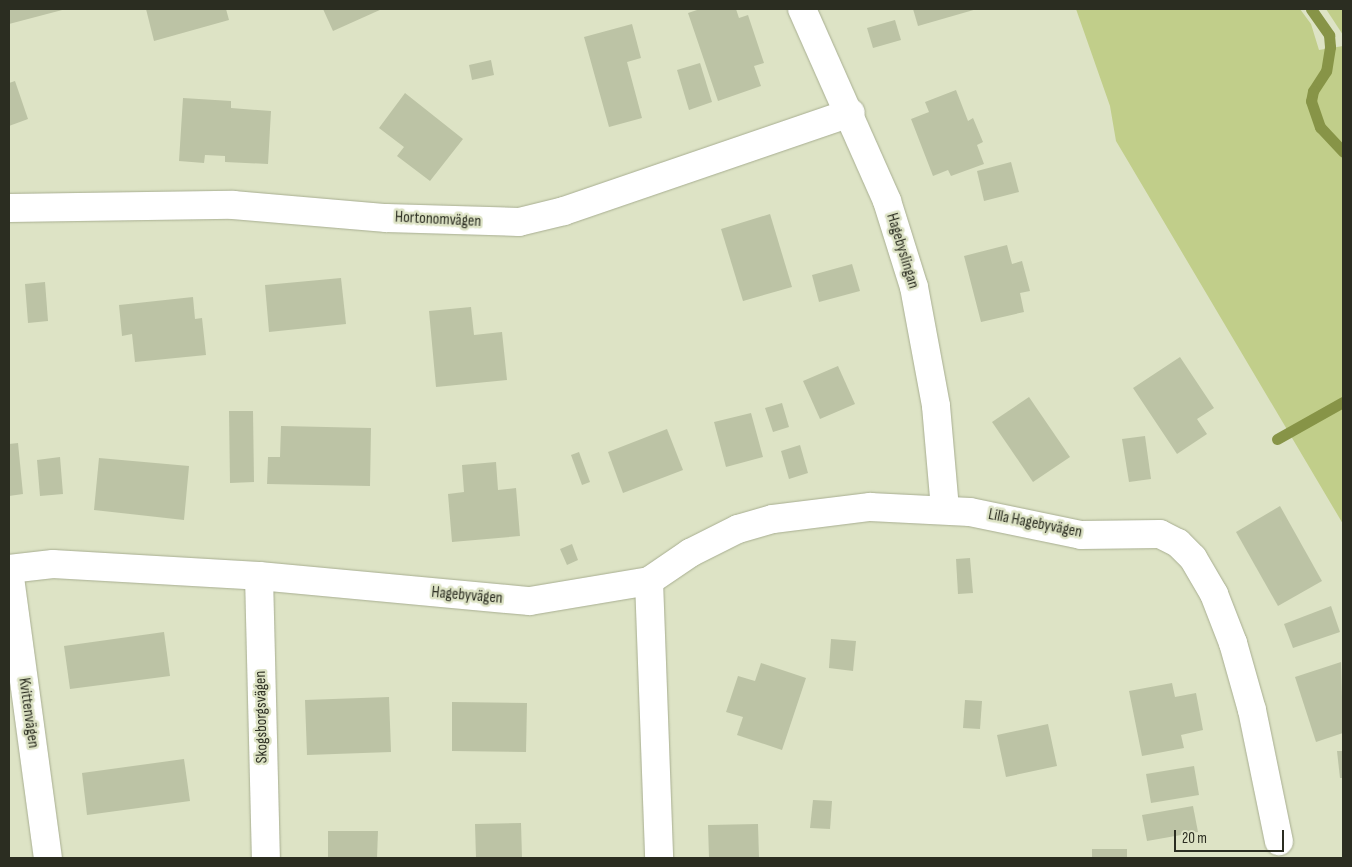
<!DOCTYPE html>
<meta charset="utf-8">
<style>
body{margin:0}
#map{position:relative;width:1352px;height:867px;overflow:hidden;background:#dde3c5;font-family:"Sofia Sans Condensed",sans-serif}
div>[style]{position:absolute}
.green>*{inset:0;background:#c1ce8a}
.stream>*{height:11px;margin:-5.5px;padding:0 5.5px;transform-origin:5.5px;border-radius:5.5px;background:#879447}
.building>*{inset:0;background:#bcc3a5}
.roads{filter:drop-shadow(0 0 1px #a8ae91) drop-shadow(0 0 1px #a8ae91)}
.minor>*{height:28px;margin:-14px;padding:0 14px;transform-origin:14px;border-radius:14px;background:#fff}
span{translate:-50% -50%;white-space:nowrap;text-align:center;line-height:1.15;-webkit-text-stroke:5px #dde3c5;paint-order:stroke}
.street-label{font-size:16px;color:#2b2d21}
.frame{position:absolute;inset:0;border:10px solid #2b2d21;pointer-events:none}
.scale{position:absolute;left:1174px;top:830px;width:110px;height:22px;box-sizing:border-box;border:2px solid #2b2d21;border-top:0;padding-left:6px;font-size:15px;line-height:18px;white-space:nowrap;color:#2b2d21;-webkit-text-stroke:4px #dde3c5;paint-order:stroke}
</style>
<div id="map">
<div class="green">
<div style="clip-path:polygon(1076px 9px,1300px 9px,1311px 24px,1319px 50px,1343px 46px,1343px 524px,1116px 141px,1110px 106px)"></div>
<div style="clip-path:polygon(1326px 9px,1343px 9px,1343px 35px)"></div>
</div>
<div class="stream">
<div style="left:1311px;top:9px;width:32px;rotate:55deg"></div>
<div style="left:1329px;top:35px;width:12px;rotate:85deg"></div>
<div style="left:1330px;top:47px;width:24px;rotate:99deg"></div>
<div style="left:1326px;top:71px;width:24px;rotate:123deg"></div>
<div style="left:1313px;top:91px;width:10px;rotate:101deg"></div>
<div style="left:1311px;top:101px;width:28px;rotate:71deg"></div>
<div style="left:1320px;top:127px;width:34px;rotate:47deg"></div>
<div style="left:1277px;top:439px;width:76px;rotate:-29.3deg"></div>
</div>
<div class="building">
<div style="clip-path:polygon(9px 9px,66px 9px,9px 24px)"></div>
<div style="clip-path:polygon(146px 9px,226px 9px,229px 20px,154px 41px)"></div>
<div style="clip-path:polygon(323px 9px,382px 9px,333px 31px)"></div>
<div style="clip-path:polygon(700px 9px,736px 9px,739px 18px,748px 15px,764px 63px,754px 66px,761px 86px,718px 101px,688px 13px)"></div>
<div style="clip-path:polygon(913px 9px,977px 9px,918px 26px)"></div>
<div style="clip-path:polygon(895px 20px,901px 40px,873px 48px,867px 28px)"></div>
<div style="clip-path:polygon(632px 24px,641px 58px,627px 62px,642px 118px,609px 127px,584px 37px)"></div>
<div style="clip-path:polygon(491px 60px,494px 75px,472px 80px,469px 65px)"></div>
<div style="clip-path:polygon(700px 63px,712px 102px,689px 110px,677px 70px)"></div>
<div style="clip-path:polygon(15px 81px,28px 119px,9px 126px,9px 83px)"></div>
<div style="clip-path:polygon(956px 90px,968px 121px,973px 118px,983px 142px,977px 145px,984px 164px,951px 176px,948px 170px,933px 176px,911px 119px,929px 112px,925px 102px)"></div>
<div style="clip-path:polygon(405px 93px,463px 139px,430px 181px,397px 156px,404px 147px,379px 128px)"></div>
<div style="clip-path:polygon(183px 98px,231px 101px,231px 108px,271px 111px,268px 164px,225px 162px,225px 156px,205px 155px,204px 163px,179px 161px)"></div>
<div style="clip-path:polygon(1011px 162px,1019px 192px,984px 201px,977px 171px)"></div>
<div style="clip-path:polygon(770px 214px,792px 287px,743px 301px,721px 229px)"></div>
<div style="clip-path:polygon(1007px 245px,1012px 264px,1022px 261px,1030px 291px,1020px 293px,1024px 312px,981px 322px,964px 256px)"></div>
<div style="clip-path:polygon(852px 264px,860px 291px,819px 302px,812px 275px)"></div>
<div style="clip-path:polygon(341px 278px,346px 324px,269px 332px,265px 285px)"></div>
<div style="clip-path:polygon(45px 282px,48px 321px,28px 323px,25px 284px)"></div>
<div style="clip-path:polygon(193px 297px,195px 319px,202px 318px,206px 355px,135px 362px,132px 334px,122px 336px,119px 305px)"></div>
<div style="clip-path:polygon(471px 307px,474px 335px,502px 332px,507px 380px,436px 387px,429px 311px)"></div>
<div style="clip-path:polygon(1180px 357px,1214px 408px,1197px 419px,1207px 434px,1177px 454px,1133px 388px)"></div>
<div style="clip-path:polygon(838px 366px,855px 404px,820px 419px,803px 381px)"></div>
<div style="clip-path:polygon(1029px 397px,1070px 457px,1033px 482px,992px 422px)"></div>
<div style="clip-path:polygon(782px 403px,789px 427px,773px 432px,765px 408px)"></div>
<div style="clip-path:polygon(229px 411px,253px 411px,254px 482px,230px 483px)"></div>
<div style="clip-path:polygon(751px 413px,763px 457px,726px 467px,714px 422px)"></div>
<div style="clip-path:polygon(281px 426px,371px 428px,370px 486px,267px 484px,268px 457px,280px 457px)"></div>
<div style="clip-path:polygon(667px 429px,683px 470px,623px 493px,608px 452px)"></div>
<div style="clip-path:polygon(1145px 436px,1151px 479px,1129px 482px,1122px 439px)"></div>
<div style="clip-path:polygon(18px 443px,23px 494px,9px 496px,9px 444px)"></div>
<div style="clip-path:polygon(800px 445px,808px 473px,789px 479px,781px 451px)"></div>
<div style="clip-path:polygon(579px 452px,590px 482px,582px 485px,571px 455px)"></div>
<div style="clip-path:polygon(60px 457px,63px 494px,40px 496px,37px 460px)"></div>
<div style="clip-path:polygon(99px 458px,189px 466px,184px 520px,94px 510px)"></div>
<div style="clip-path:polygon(496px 462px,498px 490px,516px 488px,520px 536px,452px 542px,448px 494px,464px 492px,462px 465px)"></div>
<div style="clip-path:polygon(1280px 506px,1322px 581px,1278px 606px,1236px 532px)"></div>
<div style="clip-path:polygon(572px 544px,578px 560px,567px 565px,560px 549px)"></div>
<div style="clip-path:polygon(970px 558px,973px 593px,958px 594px,956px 559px)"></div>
<div style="clip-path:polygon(1331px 606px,1340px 632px,1293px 648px,1284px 624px)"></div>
<div style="clip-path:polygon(164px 632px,170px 676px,70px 689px,64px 646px)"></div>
<div style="clip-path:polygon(831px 639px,856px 641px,853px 671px,829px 668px)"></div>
<div style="clip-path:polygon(1341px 662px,1343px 733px,1316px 742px,1295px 677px)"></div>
<div style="clip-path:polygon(761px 663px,806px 678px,782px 750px,737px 735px,743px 717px,726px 712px,738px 676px,755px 681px)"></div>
<div style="clip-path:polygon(1172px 683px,1175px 697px,1196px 693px,1203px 730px,1181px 735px,1184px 748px,1142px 756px,1129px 691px)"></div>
<div style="clip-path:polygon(389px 697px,391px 752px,307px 755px,305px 700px)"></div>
<div style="clip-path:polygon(965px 700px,982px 701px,980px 729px,963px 728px)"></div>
<div style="clip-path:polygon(452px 702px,527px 703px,526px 752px,452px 751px)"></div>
<div style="clip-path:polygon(1048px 724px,1057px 766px,1006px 777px,997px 735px)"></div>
<div style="clip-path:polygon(1337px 751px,1343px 751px,1343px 778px,1340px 778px)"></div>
<div style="clip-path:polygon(184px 759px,190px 801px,87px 815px,82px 773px)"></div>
<div style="clip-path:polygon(1194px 766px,1199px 795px,1151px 803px,1146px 774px)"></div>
<div style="clip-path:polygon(813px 800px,832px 801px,830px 829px,810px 828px)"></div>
<div style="clip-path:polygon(1193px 806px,1198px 832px,1147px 841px,1142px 815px)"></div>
<div style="clip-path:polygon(521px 823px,522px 858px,476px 858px,475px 824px)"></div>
<div style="clip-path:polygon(758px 824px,759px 858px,709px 858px,708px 825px)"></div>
<div style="clip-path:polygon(328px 831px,378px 831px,377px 858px,328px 858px)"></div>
<div style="clip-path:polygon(1092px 849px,1127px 849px,1127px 858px,1092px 858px)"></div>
</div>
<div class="roads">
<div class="minor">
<div style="left:802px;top:9px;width:210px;rotate:66.1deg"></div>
<div style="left:887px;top:201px;width:90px;rotate:72.6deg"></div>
<div style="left:914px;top:287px;width:121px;rotate:79.5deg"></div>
<div style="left:936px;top:406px;width:103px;rotate:85deg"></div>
<div style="left:9px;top:208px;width:224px;rotate:-0.8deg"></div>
<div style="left:233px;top:205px;width:154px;rotate:4.9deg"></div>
<div style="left:386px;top:218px;width:133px;rotate:1.7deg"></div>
<div style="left:519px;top:222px;width:46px;rotate:-13.7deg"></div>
<div style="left:564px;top:211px;width:303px;rotate:-18.9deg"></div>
<div style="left:9px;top:569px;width:44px;rotate:-6.5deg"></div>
<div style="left:53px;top:564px;width:206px;rotate:3.3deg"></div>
<div style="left:259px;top:576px;width:272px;rotate:5.3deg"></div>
<div style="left:530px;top:601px;width:121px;rotate:-9.5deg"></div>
<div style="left:649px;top:581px;width:277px;rotate:87.9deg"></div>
<div style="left:9px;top:570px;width:290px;rotate:82.3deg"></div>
<div style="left:259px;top:576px;width:282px;rotate:88.6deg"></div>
<div style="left:649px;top:581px;width:50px;rotate:-34.3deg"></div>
<div style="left:690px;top:553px;width:54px;rotate:-26.6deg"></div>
<div style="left:738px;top:529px;width:36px;rotate:-16deg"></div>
<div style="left:773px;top:519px;width:98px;rotate:-7.1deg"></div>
<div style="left:870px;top:507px;width:100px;rotate:2.9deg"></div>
<div style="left:970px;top:512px;width:113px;rotate:11.7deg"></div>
<div style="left:1081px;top:535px;width:79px;rotate:-0.7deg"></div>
<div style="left:1160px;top:534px;width:20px;rotate:27deg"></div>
<div style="left:1178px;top:543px;width:21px;rotate:45deg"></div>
<div style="left:1193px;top:558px;width:42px;rotate:59.7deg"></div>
<div style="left:1214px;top:594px;width:53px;rotate:68.8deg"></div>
<div style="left:1233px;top:643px;width:70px;rotate:74.2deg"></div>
<div style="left:1252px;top:710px;width:134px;rotate:78.4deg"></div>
</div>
</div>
<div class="street-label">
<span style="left:438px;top:220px;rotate:3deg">Hortonomvägen</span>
<span style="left:902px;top:251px;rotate:73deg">Hagebyslingan</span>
<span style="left:1035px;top:524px;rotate:11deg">Lilla Hagebyvägen</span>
<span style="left:467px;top:596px;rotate:5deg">Hagebyvägen</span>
<span style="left:28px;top:713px;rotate:82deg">Kvittenvägen</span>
<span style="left:262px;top:717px;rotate:-91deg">Skogsborgsvägen</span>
</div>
<div class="frame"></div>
<div class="scale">20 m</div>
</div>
